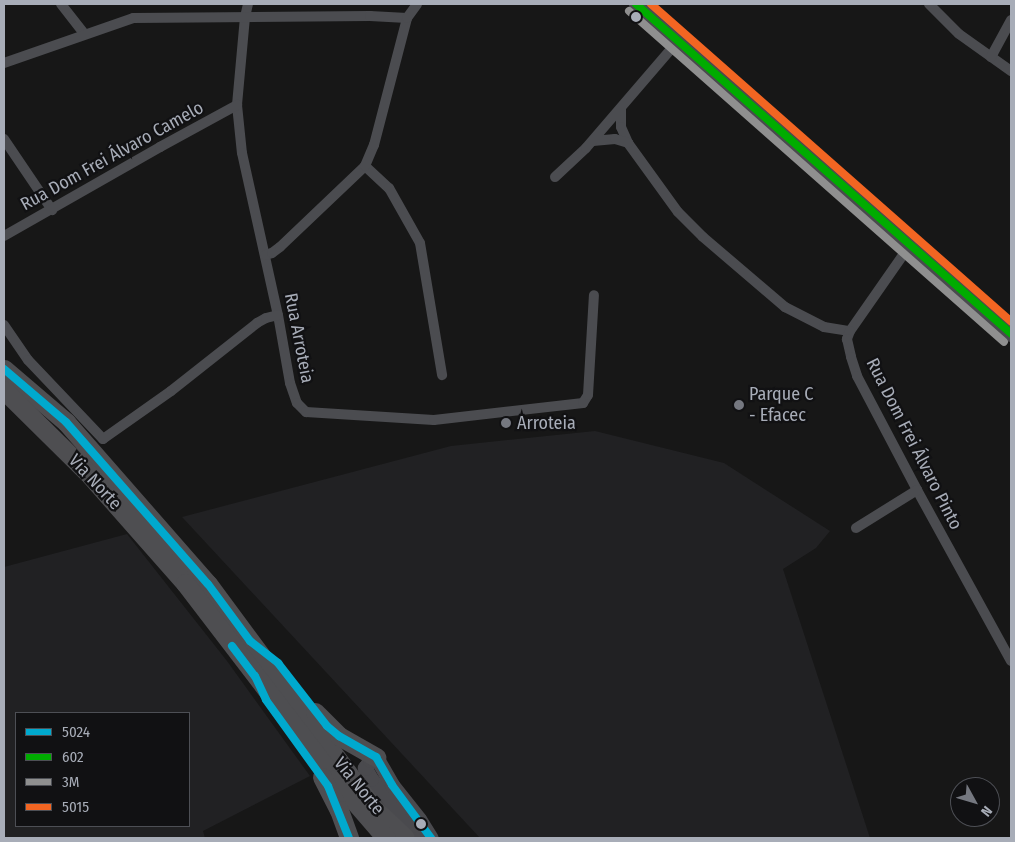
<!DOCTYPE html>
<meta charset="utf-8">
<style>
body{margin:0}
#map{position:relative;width:1015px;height:842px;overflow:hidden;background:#171717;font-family:"Fira Sans Condensed",sans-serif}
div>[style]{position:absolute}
.built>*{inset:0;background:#212123}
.street>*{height:10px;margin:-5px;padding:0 5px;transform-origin:5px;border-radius:5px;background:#4b4c50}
.secondary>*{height:15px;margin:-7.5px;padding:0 7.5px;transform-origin:7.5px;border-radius:7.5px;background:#4a4a4e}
.highway>*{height:19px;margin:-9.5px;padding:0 9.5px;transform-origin:9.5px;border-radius:9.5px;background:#4e4e51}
.bus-1>*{height:8px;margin:-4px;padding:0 4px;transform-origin:4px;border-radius:4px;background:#00a9ce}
.bus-2>*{height:8px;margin:-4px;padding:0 4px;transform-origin:4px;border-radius:4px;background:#00ac00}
.bus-3>*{height:8px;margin:-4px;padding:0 4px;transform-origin:4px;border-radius:4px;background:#8f8f8f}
.bus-4>*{height:8px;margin:-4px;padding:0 4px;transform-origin:4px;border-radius:4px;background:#f26522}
.dots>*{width:14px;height:14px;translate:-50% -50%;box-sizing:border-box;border:2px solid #111113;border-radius:50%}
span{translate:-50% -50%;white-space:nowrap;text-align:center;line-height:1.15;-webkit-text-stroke:4.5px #111113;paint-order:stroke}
.street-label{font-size:18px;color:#a8adb8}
.poi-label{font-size:18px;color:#a8adb8}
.left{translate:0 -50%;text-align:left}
.frame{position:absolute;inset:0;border:5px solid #a8adb8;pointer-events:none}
.legend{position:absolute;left:15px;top:712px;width:175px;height:115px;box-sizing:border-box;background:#111113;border:1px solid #4d4f55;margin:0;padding:6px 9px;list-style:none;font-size:15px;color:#a8adb8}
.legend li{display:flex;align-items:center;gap:10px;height:25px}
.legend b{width:25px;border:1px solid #4d4f55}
.north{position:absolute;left:950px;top:777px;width:50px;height:50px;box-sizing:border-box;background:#111113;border:1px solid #4d4f55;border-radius:50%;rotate:129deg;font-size:14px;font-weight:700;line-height:20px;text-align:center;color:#a8adb8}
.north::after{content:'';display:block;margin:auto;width:18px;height:22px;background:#757880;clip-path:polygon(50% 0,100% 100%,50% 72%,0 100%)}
</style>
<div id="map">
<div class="built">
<div style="clip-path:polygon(595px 431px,724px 463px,830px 531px,816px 548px,783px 569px,870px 838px,480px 838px,182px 517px,451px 446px)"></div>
<div style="clip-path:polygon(evenodd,127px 534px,227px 661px,310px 776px,203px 831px,205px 838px,4px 838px,4px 567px,127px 534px,16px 713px,189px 713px,189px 826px,16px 826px,16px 713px)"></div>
</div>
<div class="street">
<div style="left:61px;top:4px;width:37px;rotate:52deg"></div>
<div style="left:248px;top:4px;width:13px;rotate:103deg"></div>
<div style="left:245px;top:17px;width:88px;rotate:95.2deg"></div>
<div style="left:237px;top:105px;width:48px;rotate:84.1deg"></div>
<div style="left:242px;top:153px;width:166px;rotate:77.5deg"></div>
<div style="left:278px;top:315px;width:69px;rotate:80deg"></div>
<div style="left:290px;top:383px;width:21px;rotate:71deg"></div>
<div style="left:297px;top:403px;width:13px;rotate:45deg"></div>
<div style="left:306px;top:412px;width:128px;rotate:3.6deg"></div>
<div style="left:434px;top:420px;width:150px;rotate:-6.5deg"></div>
<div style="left:583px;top:403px;width:9px;rotate:-58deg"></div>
<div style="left:588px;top:395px;width:100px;rotate:-86.6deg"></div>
<div style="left:929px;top:4px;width:42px;rotate:45deg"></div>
<div style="left:959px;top:34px;width:64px;rotate:35.4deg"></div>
<div style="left:991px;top:57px;width:42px;rotate:-61.6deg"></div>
<div style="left:4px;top:63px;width:137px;rotate:-19.2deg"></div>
<div style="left:133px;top:18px;width:237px;rotate:-0.5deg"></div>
<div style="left:370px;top:16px;width:37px;rotate:3deg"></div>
<div style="left:621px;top:109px;width:18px;rotate:90deg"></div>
<div style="left:621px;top:127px;width:17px;rotate:66deg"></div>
<div style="left:628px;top:143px;width:85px;rotate:54.1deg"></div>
<div style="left:678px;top:212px;width:35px;rotate:45deg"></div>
<div style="left:703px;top:237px;width:108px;rotate:40.5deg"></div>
<div style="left:785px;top:307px;width:44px;rotate:27.1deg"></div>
<div style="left:824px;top:327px;width:26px;rotate:9deg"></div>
<div style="left:4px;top:139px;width:86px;rotate:55.9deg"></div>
<div style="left:593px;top:141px;width:22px;rotate:-5deg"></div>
<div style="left:615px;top:139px;width:14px;rotate:17deg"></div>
<div style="left:365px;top:166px;width:33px;rotate:43deg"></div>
<div style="left:389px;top:188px;width:63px;rotate:60.6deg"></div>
<div style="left:420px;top:243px;width:134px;rotate:80.5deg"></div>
<div style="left:555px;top:177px;width:42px;rotate:-43.1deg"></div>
<div style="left:586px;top:148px;width:141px;rotate:-49.3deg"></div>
<div style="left:4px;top:236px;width:180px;rotate:-29.7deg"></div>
<div style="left:160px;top:147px;width:88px;rotate:-28.6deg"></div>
<div style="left:910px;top:245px;width:105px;rotate:124.9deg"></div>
<div style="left:850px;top:331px;width:9px;rotate:111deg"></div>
<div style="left:847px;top:339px;width:18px;rotate:77deg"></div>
<div style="left:851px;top:357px;width:20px;rotate:72deg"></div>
<div style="left:857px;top:376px;width:129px;rotate:62.2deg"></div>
<div style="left:917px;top:490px;width:195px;rotate:61.2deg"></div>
<div style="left:265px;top:255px;width:7px;rotate:-16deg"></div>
<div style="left:272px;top:253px;width:10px;rotate:-37deg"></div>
<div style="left:280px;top:247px;width:117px;rotate:-43.6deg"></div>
<div style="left:365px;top:166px;width:23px;rotate:-67deg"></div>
<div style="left:374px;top:145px;width:131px;rotate:-75.4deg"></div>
<div style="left:407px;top:18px;width:17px;rotate:-54deg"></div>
<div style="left:4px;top:325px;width:42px;rotate:55.6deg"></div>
<div style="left:28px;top:360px;width:109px;rotate:46.5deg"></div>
<div style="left:103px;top:439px;width:83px;rotate:-35.2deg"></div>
<div style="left:171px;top:391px;width:110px;rotate:-38.3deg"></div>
<div style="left:257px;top:323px;width:10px;rotate:-29deg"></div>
<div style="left:266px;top:318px;width:12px;rotate:-14deg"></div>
<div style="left:856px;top:528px;width:72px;rotate:-31.9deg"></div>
</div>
<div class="secondary">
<div style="left:636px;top:4px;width:147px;rotate:42deg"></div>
<div style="left:745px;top:102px;width:353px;rotate:41.1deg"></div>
<div style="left:427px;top:838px;width:20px;rotate:-139deg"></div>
<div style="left:412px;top:825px;width:62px;rotate:-131.7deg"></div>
<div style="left:371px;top:779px;width:13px;rotate:-119deg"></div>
<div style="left:365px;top:768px;width:9px;rotate:-58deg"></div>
<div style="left:370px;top:760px;width:7px;rotate:-27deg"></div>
<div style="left:376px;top:757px;width:32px;rotate:60deg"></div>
<div style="left:392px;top:785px;width:43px;rotate:51.5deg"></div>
<div style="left:419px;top:819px;width:22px;rotate:58deg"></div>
</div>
<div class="highway">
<div style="left:4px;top:369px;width:82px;rotate:40.5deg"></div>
<div style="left:66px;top:422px;width:215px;rotate:48.8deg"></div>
<div style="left:208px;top:584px;width:279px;rotate:53.5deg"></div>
<div style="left:374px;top:808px;width:43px;rotate:44.1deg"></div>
<div style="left:4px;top:390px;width:118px;rotate:44.7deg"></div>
<div style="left:88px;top:473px;width:147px;rotate:48.6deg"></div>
<div style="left:185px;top:583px;width:247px;rotate:52.6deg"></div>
<div style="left:335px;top:779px;width:78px;rotate:49.2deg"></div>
<div style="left:315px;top:712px;width:34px;rotate:45deg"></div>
<div style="left:339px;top:736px;width:43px;rotate:29.6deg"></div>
<div style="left:322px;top:777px;width:37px;rotate:63deg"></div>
<div style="left:339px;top:810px;width:30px;rotate:70deg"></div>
</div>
<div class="bus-1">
<div style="left:4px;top:369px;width:82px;rotate:40.5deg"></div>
<div style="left:66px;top:422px;width:215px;rotate:48.8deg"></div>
<div style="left:208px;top:584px;width:71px;rotate:53.6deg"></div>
<div style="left:250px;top:641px;width:36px;rotate:38deg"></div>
<div style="left:278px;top:663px;width:80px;rotate:52.1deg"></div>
<div style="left:327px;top:726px;width:16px;rotate:40deg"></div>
<div style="left:339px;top:736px;width:43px;rotate:29.6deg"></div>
<div style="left:376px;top:757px;width:32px;rotate:60deg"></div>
<div style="left:392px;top:785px;width:66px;rotate:53.7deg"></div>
<div style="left:232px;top:646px;width:38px;rotate:53deg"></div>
<div style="left:255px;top:676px;width:26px;rotate:65deg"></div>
<div style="left:266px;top:700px;width:106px;rotate:54.2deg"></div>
<div style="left:328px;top:786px;width:56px;rotate:68deg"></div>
</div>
<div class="bus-2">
<div style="left:636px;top:4px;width:500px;rotate:41.3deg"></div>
</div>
<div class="bus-3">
<div style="left:629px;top:11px;width:500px;rotate:41.43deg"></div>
</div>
<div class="bus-4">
<div style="left:651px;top:4px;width:480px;rotate:41.4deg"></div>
</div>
<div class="dots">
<div style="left:636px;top:17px;background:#a8adb8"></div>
<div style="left:739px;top:405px;background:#757880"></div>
<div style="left:506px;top:423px;background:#757880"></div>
<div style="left:421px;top:824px;background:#a8adb8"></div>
</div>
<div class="street-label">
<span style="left:112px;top:156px;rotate:-29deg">Rua Dom Frei Álvaro Camelo</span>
<span style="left:299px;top:338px;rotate:79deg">Rua Arroteia</span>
<span style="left:914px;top:444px;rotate:63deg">Rua Dom Frei Álvaro Pinto</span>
<span style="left:95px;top:482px;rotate:47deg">Via Norte</span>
<span style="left:359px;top:786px;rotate:51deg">Via Norte</span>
</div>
<div class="poi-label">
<span class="left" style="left:749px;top:405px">Parque C<br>- Efacec</span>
<span class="left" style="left:517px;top:423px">Arroteia</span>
</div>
<div class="frame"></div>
<ul class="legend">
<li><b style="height:6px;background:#00a9ce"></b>5024</li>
<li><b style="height:6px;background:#00ac00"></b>602</li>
<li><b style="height:6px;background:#8f8f8f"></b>3M</li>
<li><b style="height:6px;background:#f26522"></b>5015</li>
</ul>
<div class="north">N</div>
</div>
